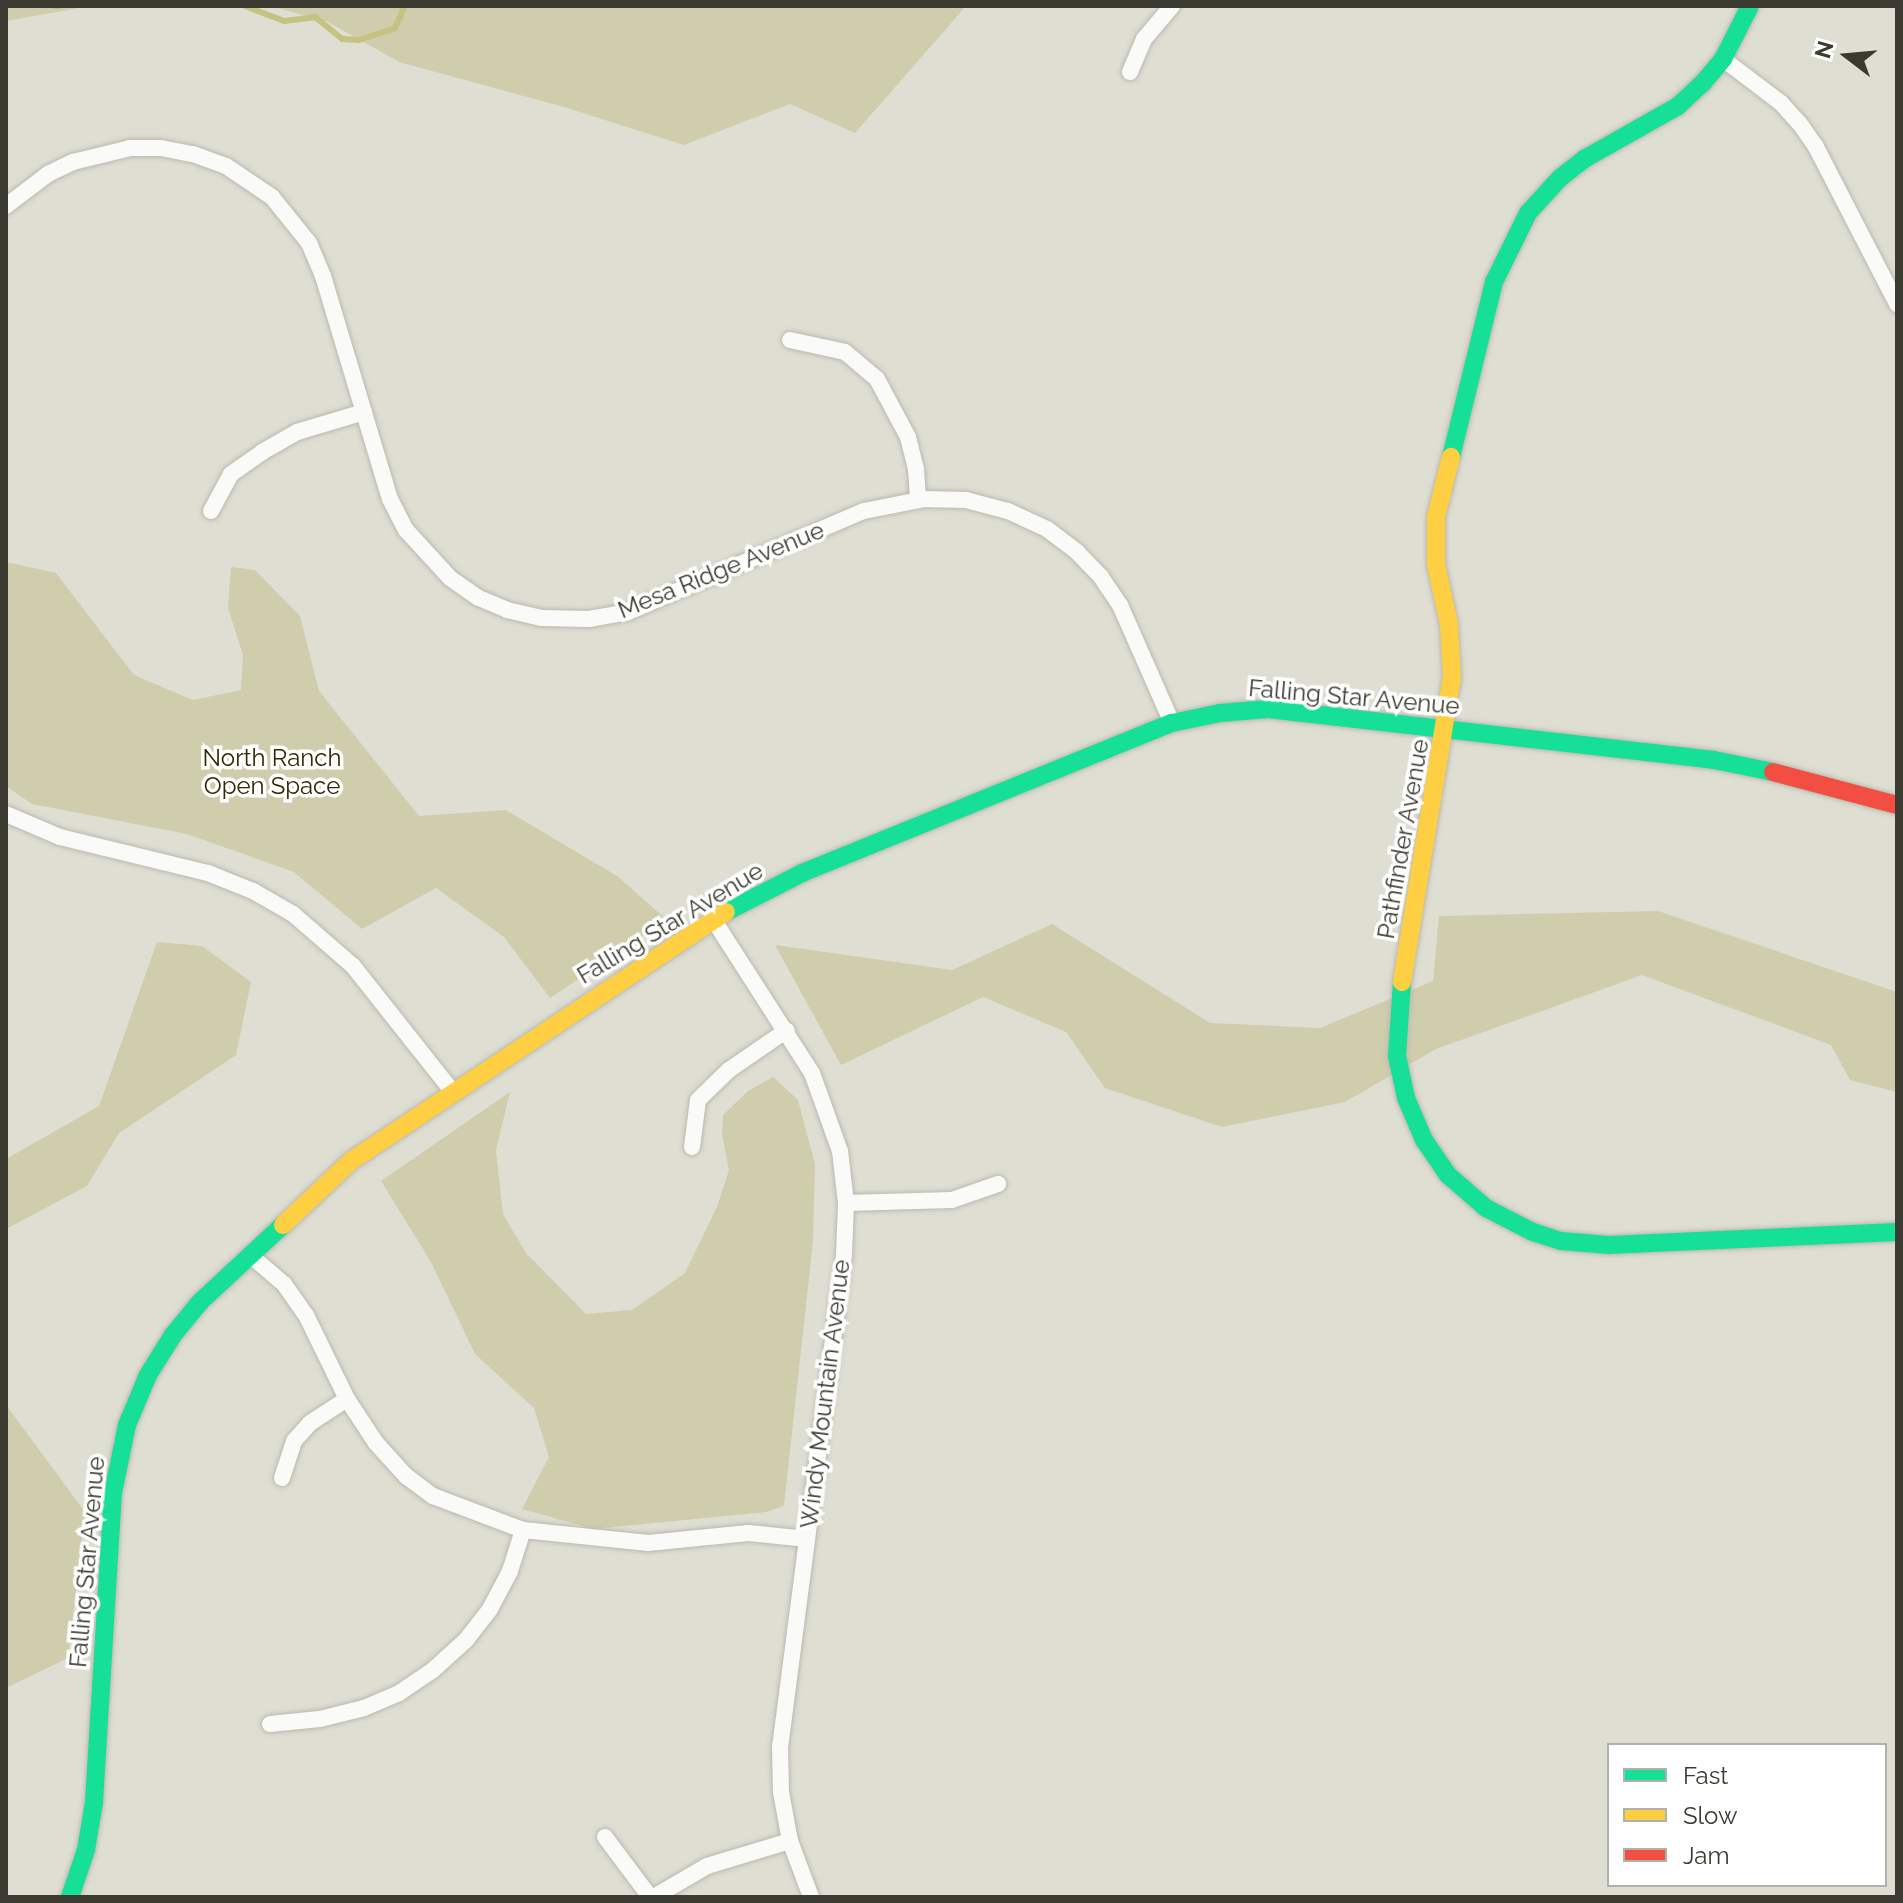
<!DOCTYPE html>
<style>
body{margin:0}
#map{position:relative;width:1903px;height:1903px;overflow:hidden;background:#dfded2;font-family:Raleway,sans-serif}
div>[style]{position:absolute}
.green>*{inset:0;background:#cfcdac}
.stream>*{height:6px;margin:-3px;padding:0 3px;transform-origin:3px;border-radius:3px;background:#c6c282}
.roads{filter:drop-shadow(0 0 2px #babab0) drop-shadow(0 0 2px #babab0)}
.street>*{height:16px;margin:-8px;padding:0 8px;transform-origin:8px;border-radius:8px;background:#fafaf8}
.fast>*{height:18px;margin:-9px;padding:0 9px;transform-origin:9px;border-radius:9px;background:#16e098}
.slow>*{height:18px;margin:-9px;padding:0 9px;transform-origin:9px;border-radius:9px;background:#ffcf43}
.jam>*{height:18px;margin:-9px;padding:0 9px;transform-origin:9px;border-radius:9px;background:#f24e42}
span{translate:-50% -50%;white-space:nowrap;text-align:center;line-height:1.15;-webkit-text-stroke:7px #fff;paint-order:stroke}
.street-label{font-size:24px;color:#3a3a31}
.park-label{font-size:24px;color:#2e2b04}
.frame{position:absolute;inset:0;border:8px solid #3a3a31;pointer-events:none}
.legend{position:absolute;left:1607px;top:1743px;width:280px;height:144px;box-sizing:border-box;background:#fff;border:2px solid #b0b0ad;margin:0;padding:10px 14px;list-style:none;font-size:24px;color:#3a3a31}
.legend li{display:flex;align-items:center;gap:16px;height:40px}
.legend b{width:40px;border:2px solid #b0b0ad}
.north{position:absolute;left:1807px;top:16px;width:80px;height:80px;-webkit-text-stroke:6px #fff;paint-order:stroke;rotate:286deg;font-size:22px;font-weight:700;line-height:32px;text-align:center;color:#3a3a31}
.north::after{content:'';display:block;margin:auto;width:28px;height:36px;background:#3a3a31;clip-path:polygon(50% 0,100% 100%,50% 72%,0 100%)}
</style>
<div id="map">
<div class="green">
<div style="clip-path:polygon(6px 6px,90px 6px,6px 21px)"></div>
<div style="clip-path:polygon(271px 6px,966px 6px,855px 133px,790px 104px,684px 145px,564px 107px,399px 62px,328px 22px)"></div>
<div style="clip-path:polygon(6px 562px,56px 573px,134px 675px,193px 700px,241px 690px,243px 655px,228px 608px,231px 567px,255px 570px,300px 616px,319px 691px,419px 816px,506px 810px,617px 876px,667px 920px,550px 998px,504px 937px,436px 888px,362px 929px,294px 872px,187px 834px,32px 804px,6px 786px)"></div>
<div style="clip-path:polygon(1658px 911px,1897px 992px,1897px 1092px,1850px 1080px,1831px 1045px,1642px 975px,1436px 1049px,1345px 1102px,1222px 1127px,1105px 1088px,1066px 1032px,983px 997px,841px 1065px,775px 945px,952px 970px,1052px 924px,1210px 1023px,1320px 1028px,1433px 981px,1439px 916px)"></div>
<div style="clip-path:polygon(157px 942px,202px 946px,251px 982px,236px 1055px,119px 1133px,87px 1186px,6px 1229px,6px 1159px,99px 1106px)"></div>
<div style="clip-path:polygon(773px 1077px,798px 1100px,815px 1164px,813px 1241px,784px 1506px,766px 1512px,593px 1529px,522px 1509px,549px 1457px,534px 1408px,475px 1354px,431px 1262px,381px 1181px,510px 1092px,496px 1150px,503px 1214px,526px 1253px,586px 1314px,632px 1310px,685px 1273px,717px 1207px,729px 1170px,722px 1134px,723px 1115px,748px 1091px)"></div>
<div style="clip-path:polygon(6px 1405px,85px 1512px,68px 1658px,6px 1688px)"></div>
</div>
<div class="stream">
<div style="left:53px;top:6px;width:6px"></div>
<div style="left:245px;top:6px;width:42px;rotate:21deg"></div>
<div style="left:284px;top:21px;width:31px;rotate:-7deg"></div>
<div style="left:315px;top:17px;width:35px;rotate:39deg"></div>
<div style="left:342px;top:39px;width:17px;rotate:3deg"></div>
<div style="left:359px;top:40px;width:38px;rotate:-18deg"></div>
<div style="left:395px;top:28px;width:24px;rotate:-66deg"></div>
</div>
<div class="roads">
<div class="street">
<div style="left:1723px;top:59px;width:73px;rotate:37.2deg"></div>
<div style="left:1781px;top:103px;width:28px;rotate:48deg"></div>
<div style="left:1800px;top:124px;width:28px;rotate:55deg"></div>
<div style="left:1816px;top:147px;width:177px;rotate:62.7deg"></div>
<div style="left:1130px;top:72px;width:36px;rotate:-67deg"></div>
<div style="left:1144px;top:39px;width:43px;rotate:-49.7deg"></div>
<div style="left:6px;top:206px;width:53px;rotate:-37.3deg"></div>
<div style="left:48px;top:174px;width:28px;rotate:-26deg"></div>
<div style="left:73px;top:162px;width:59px;rotate:-13.8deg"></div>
<div style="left:130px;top:148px;width:31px"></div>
<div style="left:161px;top:148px;width:33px;rotate:11deg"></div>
<div style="left:193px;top:154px;width:35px;rotate:20deg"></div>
<div style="left:226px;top:166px;width:55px;rotate:34deg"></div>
<div style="left:272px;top:197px;width:59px;rotate:51.2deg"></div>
<div style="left:309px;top:243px;width:36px;rotate:67deg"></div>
<div style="left:323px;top:276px;width:233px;rotate:73.3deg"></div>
<div style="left:390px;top:499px;width:35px;rotate:63deg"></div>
<div style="left:406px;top:530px;width:65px;rotate:47.5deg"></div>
<div style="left:450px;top:578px;width:35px;rotate:35deg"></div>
<div style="left:479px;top:598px;width:30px;rotate:23deg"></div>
<div style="left:507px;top:610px;width:36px;rotate:13deg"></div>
<div style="left:542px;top:618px;width:47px;rotate:1.2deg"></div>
<div style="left:589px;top:619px;width:40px;rotate:-10deg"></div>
<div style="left:628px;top:612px;width:257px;rotate:-23.2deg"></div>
<div style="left:864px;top:511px;width:61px;rotate:-11.3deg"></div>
<div style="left:924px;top:499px;width:42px;rotate:1.4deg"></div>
<div style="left:966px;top:500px;width:43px;rotate:14.7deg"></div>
<div style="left:1008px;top:511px;width:43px;rotate:24.8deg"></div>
<div style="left:1047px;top:529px;width:38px;rotate:37deg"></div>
<div style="left:1077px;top:552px;width:35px;rotate:46deg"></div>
<div style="left:1101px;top:577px;width:34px;rotate:56deg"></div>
<div style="left:1120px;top:605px;width:129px;rotate:66.2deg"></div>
<div style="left:790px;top:340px;width:56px;rotate:12.3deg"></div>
<div style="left:845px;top:352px;width:42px;rotate:40.2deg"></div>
<div style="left:877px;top:379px;width:66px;rotate:61.9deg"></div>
<div style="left:908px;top:437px;width:33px;rotate:76deg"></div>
<div style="left:916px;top:469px;width:30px;rotate:86deg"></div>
<div style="left:211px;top:511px;width:42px;rotate:-61.6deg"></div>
<div style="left:231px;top:474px;width:38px;rotate:-35deg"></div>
<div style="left:262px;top:452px;width:40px;rotate:-29.7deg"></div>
<div style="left:297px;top:432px;width:70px;rotate:-16.6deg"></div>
<div style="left:6px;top:814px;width:59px;rotate:23.1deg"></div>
<div style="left:60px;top:837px;width:152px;rotate:13.7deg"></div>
<div style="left:208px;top:873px;width:48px;rotate:21.8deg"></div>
<div style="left:253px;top:891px;width:46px;rotate:29.9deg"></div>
<div style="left:293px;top:914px;width:79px;rotate:40.9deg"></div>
<div style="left:353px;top:966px;width:159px;rotate:51.6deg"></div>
<div style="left:713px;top:919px;width:183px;rotate:57.3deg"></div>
<div style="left:812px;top:1073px;width:83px;rotate:70.3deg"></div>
<div style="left:840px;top:1151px;width:52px;rotate:83.4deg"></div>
<div style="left:846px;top:1203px;width:52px;rotate:92.2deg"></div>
<div style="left:844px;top:1255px;width:494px;rotate:97.4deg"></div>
<div style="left:780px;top:1745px;width:47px;rotate:88.8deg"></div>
<div style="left:781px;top:1792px;width:50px;rotate:79.6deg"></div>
<div style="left:790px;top:1841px;width:60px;rotate:69.4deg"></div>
<div style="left:692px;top:1147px;width:47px;rotate:-82.7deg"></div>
<div style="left:698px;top:1100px;width:43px;rotate:-44.1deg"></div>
<div style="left:729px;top:1070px;width:70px;rotate:-34.6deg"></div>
<div style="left:846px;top:1203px;width:106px;rotate:-1.6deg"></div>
<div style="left:952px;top:1200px;width:49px;rotate:-19.2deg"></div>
<div style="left:250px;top:1255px;width:45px;rotate:40.5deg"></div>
<div style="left:284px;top:1284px;width:38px;rotate:55deg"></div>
<div style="left:306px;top:1315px;width:93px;rotate:64deg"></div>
<div style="left:347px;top:1399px;width:53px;rotate:56.6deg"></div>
<div style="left:376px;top:1443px;width:45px;rotate:47.7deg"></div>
<div style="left:406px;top:1476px;width:34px;rotate:37deg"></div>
<div style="left:433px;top:1496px;width:96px;rotate:20.7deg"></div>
<div style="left:523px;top:1530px;width:126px;rotate:5.9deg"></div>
<div style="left:648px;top:1543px;width:101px;rotate:-5.7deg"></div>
<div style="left:749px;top:1533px;width:58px;rotate:5.9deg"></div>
<div style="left:282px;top:1478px;width:39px;rotate:-72deg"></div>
<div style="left:294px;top:1441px;width:24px;rotate:-48deg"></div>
<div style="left:310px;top:1423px;width:44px;rotate:-33deg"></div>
<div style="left:270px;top:1724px;width:50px;rotate:-5.7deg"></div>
<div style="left:320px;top:1719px;width:45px;rotate:-14deg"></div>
<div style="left:364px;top:1708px;width:38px;rotate:-23deg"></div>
<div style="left:399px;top:1693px;width:41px;rotate:-34.1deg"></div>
<div style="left:433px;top:1670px;width:45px;rotate:-42.3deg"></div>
<div style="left:466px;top:1640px;width:39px;rotate:-52deg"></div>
<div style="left:490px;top:1609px;width:43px;rotate:-62.2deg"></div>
<div style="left:510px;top:1571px;width:43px;rotate:-72.4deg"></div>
<div style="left:605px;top:1837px;width:75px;rotate:53.1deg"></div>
<div style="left:654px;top:1897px;width:61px;rotate:-30.3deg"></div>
<div style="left:707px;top:1866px;width:87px;rotate:-16.8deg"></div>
</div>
<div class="fast">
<div style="left:1451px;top:457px;width:180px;rotate:-76.2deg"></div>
<div style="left:1494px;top:282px;width:77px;rotate:-63.8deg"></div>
<div style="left:1528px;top:213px;width:47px;rotate:-47.6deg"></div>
<div style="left:1560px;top:178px;width:33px;rotate:-38deg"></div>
<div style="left:1586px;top:158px;width:106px;rotate:-29.5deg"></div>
<div style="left:1678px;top:106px;width:33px;rotate:-43deg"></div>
<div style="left:1702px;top:84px;width:33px;rotate:-50deg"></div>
<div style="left:1723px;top:59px;width:59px;rotate:-63deg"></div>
<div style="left:726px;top:912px;width:85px;rotate:-27.2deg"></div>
<div style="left:802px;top:873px;width:399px;rotate:-22.1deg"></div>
<div style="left:1172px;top:723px;width:49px;rotate:-11.8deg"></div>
<div style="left:1220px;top:713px;width:48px;rotate:-4.8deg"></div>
<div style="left:1268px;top:709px;width:449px;rotate:6.5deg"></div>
<div style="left:1714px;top:760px;width:60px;rotate:11.5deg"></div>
<div style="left:1402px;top:982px;width:74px;rotate:93.9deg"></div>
<div style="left:1397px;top:1056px;width:43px;rotate:77.9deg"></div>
<div style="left:1406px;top:1098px;width:46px;rotate:66.8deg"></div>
<div style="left:1424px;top:1140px;width:42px;rotate:55.6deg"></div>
<div style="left:1448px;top:1175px;width:50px;rotate:41deg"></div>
<div style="left:1486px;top:1208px;width:53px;rotate:27.1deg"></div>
<div style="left:1533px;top:1232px;width:29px;rotate:18deg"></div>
<div style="left:1561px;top:1241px;width:48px;rotate:4.8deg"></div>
<div style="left:1609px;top:1245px;width:288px;rotate:-2.6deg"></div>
<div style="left:70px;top:1897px;width:50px;rotate:-71.2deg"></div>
<div style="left:86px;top:1850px;width:49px;rotate:-80.5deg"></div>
<div style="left:94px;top:1802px;width:310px;rotate:-86.5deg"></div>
<div style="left:113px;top:1493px;width:69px;rotate:-78.4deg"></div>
<div style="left:127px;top:1425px;width:54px;rotate:-67.2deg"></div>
<div style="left:148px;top:1375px;width:47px;rotate:-58deg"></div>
<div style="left:173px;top:1335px;width:43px;rotate:-50.7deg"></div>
<div style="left:200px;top:1302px;width:113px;rotate:-42.9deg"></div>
</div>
<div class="slow">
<div style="left:1402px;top:982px;width:308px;rotate:-80.7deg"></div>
<div style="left:1452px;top:678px;width:54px;rotate:-93.2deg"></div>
<div style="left:1449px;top:624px;width:60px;rotate:-102.4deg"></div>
<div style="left:1436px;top:565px;width:48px;rotate:-90deg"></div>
<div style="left:1436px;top:517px;width:62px;rotate:-76deg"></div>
<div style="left:283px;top:1225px;width:93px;rotate:-43.3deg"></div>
<div style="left:351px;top:1161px;width:450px;rotate:-33.6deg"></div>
</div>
<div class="jam">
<div style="left:1773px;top:772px;width:128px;rotate:14.9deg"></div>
</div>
</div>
<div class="street-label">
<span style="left:721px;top:570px;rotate:-22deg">Mesa Ridge Avenue</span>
<span style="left:1354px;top:697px;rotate:5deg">Falling Star Avenue</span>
<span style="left:1403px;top:839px;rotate:-80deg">Pathfinder Avenue</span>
<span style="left:670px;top:923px;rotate:-31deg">Falling Star Avenue</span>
<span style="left:825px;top:1394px;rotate:-83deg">Windy Mountain Avenue</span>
<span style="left:87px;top:1562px;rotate:-85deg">Falling Star Avenue</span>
</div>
<div class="park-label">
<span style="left:272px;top:772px">North Ranch<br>Open Space</span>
</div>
<div class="frame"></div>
<ul class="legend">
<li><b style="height:10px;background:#16e098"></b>Fast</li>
<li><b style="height:10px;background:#ffcf43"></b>Slow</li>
<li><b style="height:10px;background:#f24e42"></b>Jam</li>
</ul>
<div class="north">N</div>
</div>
